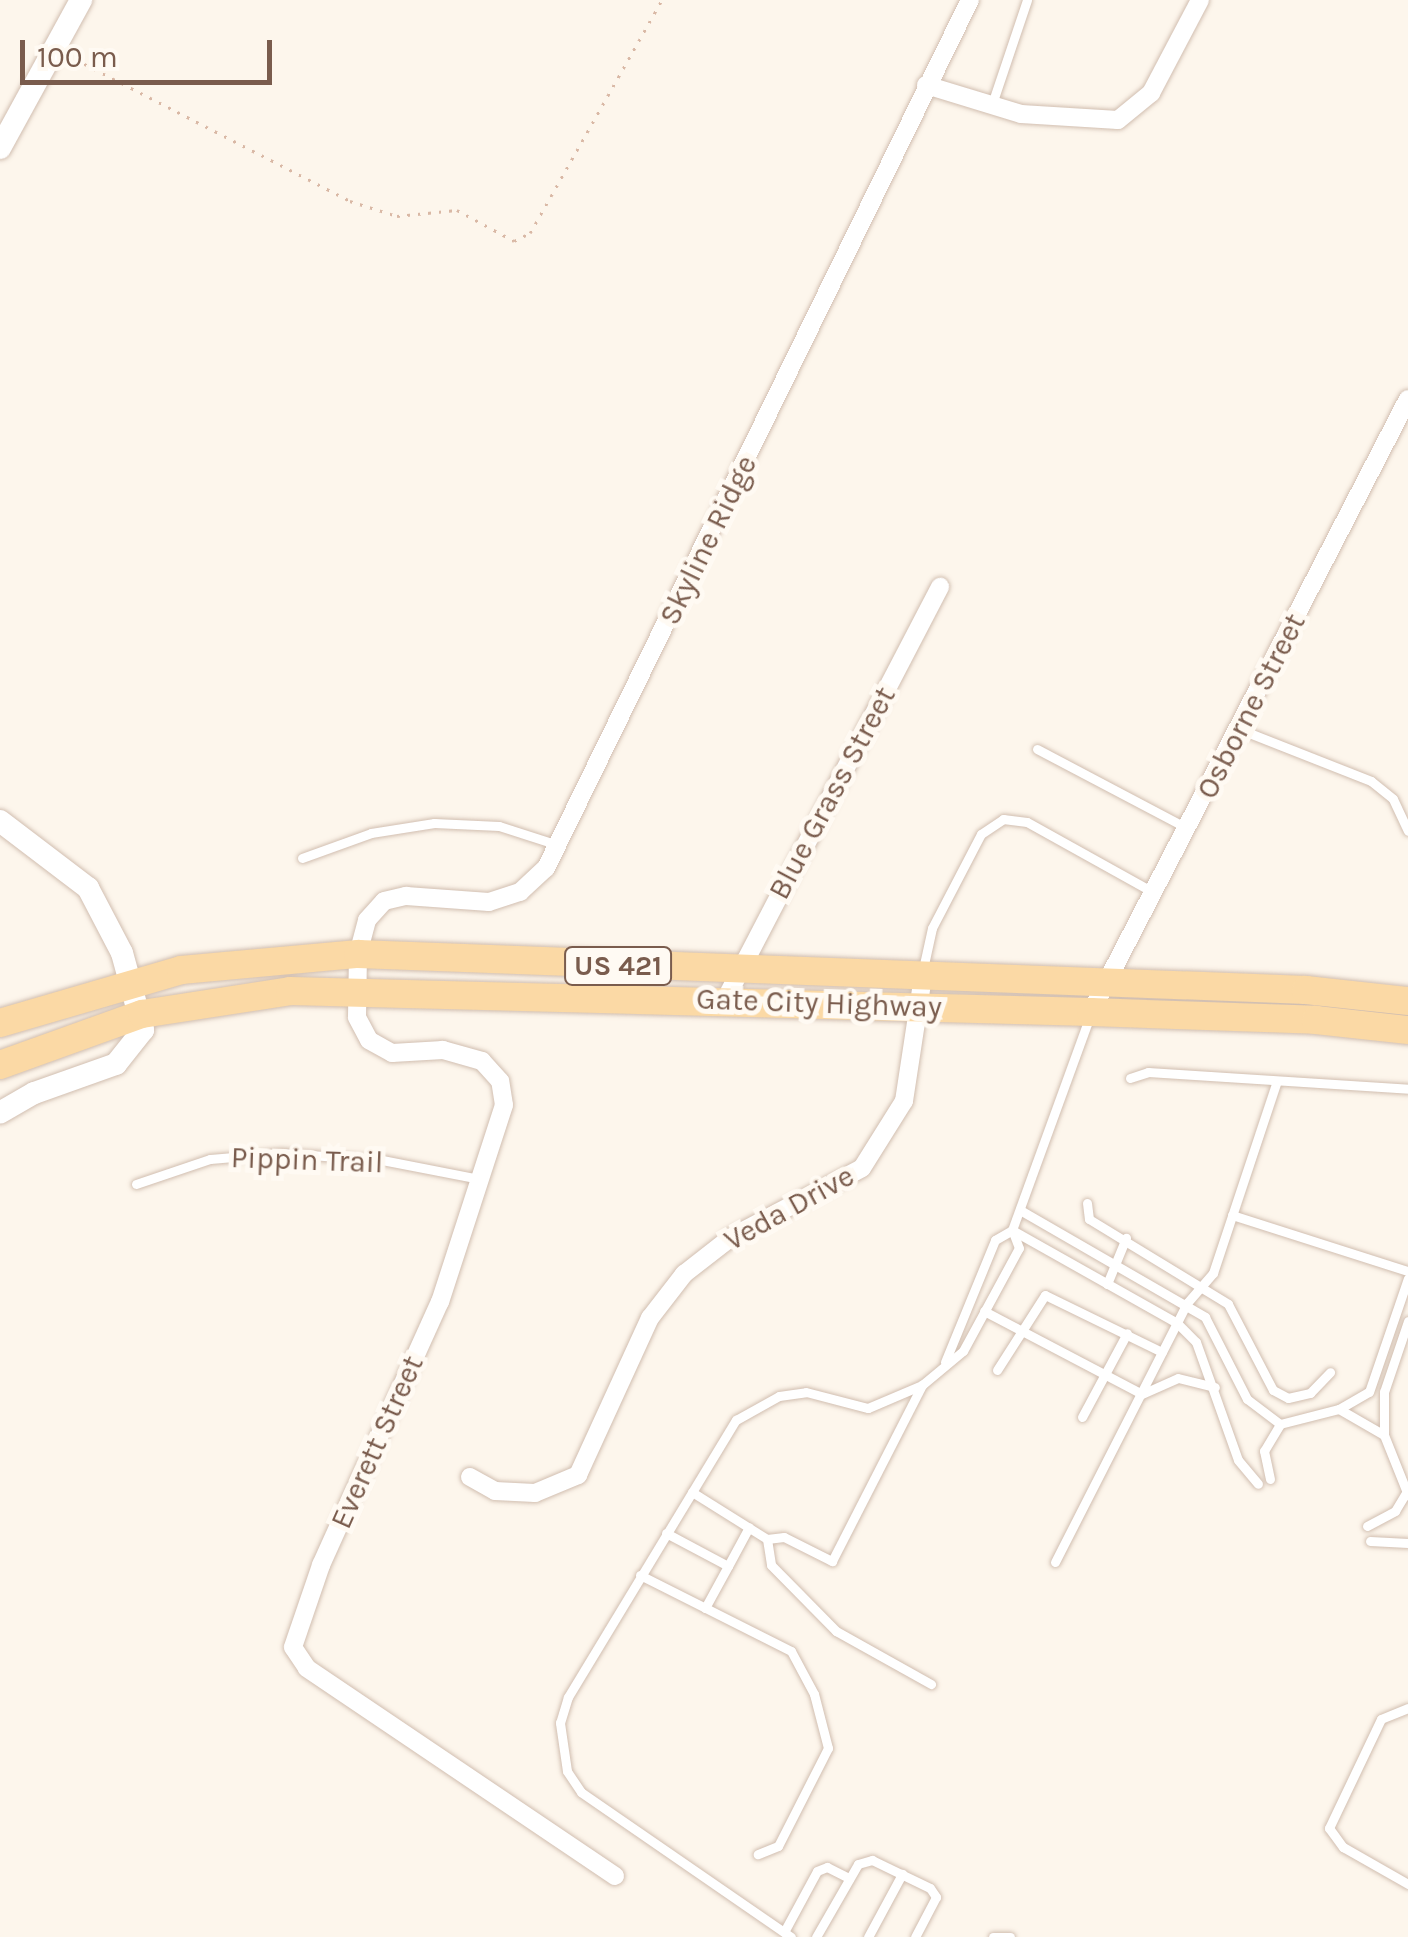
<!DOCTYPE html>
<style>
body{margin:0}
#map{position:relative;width:1408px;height:1937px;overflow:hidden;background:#fdf6ec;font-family:Karla,sans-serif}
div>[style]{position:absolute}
.path>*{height:2.5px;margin-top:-1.25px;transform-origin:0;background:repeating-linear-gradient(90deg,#d9b8a5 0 2.5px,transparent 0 10.5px)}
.roads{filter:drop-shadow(0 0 2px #d1beb0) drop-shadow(0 0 2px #d1beb0)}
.service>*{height:9px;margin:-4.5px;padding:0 4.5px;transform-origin:4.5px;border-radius:4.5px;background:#fff}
.minor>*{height:18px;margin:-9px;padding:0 9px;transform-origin:9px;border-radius:9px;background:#fff}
.tertiary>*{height:22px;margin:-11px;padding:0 11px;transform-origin:11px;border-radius:11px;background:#fff}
.primary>*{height:28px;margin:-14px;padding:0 14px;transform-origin:14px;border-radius:14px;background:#fbd9a5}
span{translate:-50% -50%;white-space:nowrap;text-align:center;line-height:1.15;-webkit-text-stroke:10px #fffaf3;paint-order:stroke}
.shield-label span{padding:2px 8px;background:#fffaf3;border:2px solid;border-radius:8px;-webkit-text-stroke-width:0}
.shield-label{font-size:28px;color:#7a5c4d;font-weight:700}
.street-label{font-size:30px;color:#7a5c4d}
.scale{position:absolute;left:20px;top:40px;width:252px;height:45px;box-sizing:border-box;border:5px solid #7a5c4d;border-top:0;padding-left:12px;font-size:30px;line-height:35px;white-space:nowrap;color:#7a5c4d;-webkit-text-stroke:8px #fffaf3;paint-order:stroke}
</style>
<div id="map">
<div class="path">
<div style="left:75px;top:59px;width:309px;rotate:27.3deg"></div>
<div style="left:350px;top:201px;width:49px;rotate:17.7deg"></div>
<div style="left:397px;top:216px;width:60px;rotate:-5.7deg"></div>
<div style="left:457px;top:210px;width:65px;rotate:28.5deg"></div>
<div style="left:514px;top:241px;width:18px;rotate:-27deg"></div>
<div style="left:530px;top:233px;width:268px;rotate:-60.5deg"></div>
</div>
<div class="roads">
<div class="service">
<div style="left:992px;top:104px;width:110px;rotate:-71.4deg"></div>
<div style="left:1239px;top:729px;width:142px;rotate:21.5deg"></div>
<div style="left:1371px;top:781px;width:28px;rotate:39deg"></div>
<div style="left:1393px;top:799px;width:35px;rotate:65deg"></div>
<div style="left:1037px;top:749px;width:167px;rotate:27.8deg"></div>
<div style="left:302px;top:858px;width:73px;rotate:-19.9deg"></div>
<div style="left:371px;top:833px;width:64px;rotate:-9deg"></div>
<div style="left:434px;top:823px;width:65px;rotate:2.6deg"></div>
<div style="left:499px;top:826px;width:62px;rotate:17.9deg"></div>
<div style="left:923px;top:969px;width:42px;rotate:-77.6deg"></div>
<div style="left:932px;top:928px;width:106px;rotate:-62.5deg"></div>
<div style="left:981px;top:834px;width:27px;rotate:-34deg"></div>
<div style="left:1003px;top:819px;width:24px;rotate:7deg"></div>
<div style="left:1027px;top:822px;width:144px;rotate:29.1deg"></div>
<div style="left:1130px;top:1078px;width:19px;rotate:-18deg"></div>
<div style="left:1148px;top:1072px;width:261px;rotate:3.7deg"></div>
<div style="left:136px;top:1184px;width:78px;rotate:-18.7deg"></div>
<div style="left:210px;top:1159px;width:71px;rotate:-4.8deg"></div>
<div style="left:281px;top:1153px;width:101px;rotate:4deg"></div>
<div style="left:382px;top:1160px;width:100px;rotate:11deg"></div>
<div style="left:1087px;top:1203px;width:16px;rotate:83deg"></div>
<div style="left:1089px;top:1219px;width:163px;rotate:31.4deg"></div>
<div style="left:1228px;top:1304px;width:97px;rotate:62.4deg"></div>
<div style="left:1273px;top:1390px;width:17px;rotate:28deg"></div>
<div style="left:1288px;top:1398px;width:23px;rotate:-13deg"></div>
<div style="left:1310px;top:1393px;width:29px;rotate:-46deg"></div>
<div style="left:1020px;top:1210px;width:214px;rotate:30deg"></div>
<div style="left:1205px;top:1317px;width:92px;rotate:62.9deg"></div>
<div style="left:1247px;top:1399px;width:41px;rotate:37.1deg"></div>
<div style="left:1280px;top:1424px;width:61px;rotate:-14.3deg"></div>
<div style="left:1339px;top:1409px;width:34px;rotate:-30deg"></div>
<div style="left:1369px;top:1392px;width:120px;rotate:-71.1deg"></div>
<div style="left:1232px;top:1215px;width:185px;rotate:17.7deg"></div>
<div style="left:1012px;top:1230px;width:189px;rotate:29.4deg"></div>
<div style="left:1177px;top:1323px;width:27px;rotate:45deg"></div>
<div style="left:1196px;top:1342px;width:125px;rotate:70.4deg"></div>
<div style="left:1238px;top:1460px;width:31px;rotate:50deg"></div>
<div style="left:1107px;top:1284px;width:50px;rotate:-67.6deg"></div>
<div style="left:984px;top:1311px;width:178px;rotate:27.7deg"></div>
<div style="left:1142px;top:1394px;width:39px;rotate:-24deg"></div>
<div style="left:1178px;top:1378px;width:38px;rotate:14deg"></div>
<div style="left:945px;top:1362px;width:132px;rotate:-67.7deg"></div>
<div style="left:995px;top:1240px;width:20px;rotate:-30deg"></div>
<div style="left:1012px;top:1230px;width:226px;rotate:-70deg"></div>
<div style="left:997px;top:1370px;width:89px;rotate:-57.4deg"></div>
<div style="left:1045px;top:1295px;width:130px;rotate:26deg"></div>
<div style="left:1339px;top:1409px;width:52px;rotate:30deg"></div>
<div style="left:1384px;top:1435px;width:65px;rotate:68.2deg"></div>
<div style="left:1082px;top:1417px;width:95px;rotate:-61.8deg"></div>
<div style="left:1384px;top:1435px;width:43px;rotate:-90deg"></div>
<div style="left:1384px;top:1392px;width:75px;rotate:-71.3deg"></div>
<div style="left:1270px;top:1479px;width:29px;rotate:-102deg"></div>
<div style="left:1264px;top:1451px;width:31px;rotate:-59deg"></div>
<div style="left:692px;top:1492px;width:89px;rotate:32.1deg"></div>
<div style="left:767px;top:1539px;width:17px;rotate:-7deg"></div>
<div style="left:784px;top:1537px;width:54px;rotate:26.6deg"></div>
<div style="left:832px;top:1561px;width:198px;rotate:-62.9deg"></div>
<div style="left:1367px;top:1526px;width:32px;rotate:-28deg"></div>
<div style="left:1395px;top:1511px;width:21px;rotate:-59deg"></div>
<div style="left:666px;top:1533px;width:70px;rotate:28deg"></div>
<div style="left:728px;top:1566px;width:48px;rotate:118.7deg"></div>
<div style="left:767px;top:1539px;width:26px;rotate:81deg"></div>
<div style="left:771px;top:1565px;width:93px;rotate:45.4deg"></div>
<div style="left:836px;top:1631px;width:109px;rotate:29.2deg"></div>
<div style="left:1370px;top:1541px;width:38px;rotate:3deg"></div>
<div style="left:1055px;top:1562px;width:291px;rotate:-63deg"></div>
<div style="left:1187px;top:1303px;width:40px;rotate:-49deg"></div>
<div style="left:1213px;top:1273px;width:202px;rotate:-71.6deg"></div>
<div style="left:728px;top:1566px;width:44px;rotate:-61.7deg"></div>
<div style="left:640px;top:1575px;width:169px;rotate:26.7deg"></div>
<div style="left:791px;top:1651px;width:49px;rotate:61.9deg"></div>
<div style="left:814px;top:1694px;width:56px;rotate:75.5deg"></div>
<div style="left:828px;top:1748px;width:110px;rotate:117deg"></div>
<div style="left:778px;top:1846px;width:22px;rotate:158deg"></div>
<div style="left:1408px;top:1708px;width:29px;rotate:158deg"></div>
<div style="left:1381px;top:1719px;width:121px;rotate:115.5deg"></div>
<div style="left:1329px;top:1828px;width:24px;rotate:54deg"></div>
<div style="left:1343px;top:1847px;width:75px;rotate:29.6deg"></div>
<div style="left:784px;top:1932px;width:69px;rotate:-61.6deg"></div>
<div style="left:817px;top:1871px;width:11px;rotate:-22deg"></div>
<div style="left:827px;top:1867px;width:25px;rotate:27deg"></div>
<div style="left:791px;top:1937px;width:255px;rotate:-145.4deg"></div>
<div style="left:581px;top:1792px;width:25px;rotate:-124deg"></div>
<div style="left:567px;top:1771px;width:49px;rotate:-98.3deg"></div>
<div style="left:560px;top:1723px;width:27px;rotate:-73deg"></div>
<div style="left:568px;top:1697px;width:324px;rotate:-58.8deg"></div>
<div style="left:736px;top:1420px;width:49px;rotate:-29.2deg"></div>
<div style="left:779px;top:1396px;width:27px;rotate:-8deg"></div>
<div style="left:806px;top:1392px;width:64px;rotate:14.5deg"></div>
<div style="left:868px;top:1408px;width:59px;rotate:-23.1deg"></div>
<div style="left:922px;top:1385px;width:53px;rotate:-39.7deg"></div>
<div style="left:963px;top:1351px;width:117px;rotate:-61.5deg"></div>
<div style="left:1019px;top:1248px;width:19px;rotate:-111deg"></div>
<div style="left:816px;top:1937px;width:84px;rotate:-60.1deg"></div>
<div style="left:858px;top:1864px;width:15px;rotate:-16deg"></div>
<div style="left:872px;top:1860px;width:64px;rotate:25.8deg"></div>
<div style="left:930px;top:1888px;width:11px;rotate:56deg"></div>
<div style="left:936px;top:1897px;width:45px;rotate:117.7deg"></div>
<div style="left:868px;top:1937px;width:72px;rotate:-61.6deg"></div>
<div style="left:993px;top:1937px;width:17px"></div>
</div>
<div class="minor">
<div style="left:926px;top:85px;width:99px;rotate:17deg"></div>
<div style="left:1021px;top:114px;width:97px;rotate:3.5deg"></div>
<div style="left:1118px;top:120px;width:43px;rotate:-39.3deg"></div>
<div style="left:1151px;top:93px;width:105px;rotate:-62.2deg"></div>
<div style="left:725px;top:1000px;width:466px;rotate:-62.5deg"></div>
<div style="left:1091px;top:1012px;width:690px;rotate:-62.66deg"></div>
<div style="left:470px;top:1477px;width:29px;rotate:29deg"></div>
<div style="left:495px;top:1491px;width:40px;rotate:2.9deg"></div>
<div style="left:535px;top:1493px;width:47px;rotate:-22.7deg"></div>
<div style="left:578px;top:1475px;width:173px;rotate:-65.4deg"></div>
<div style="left:650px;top:1318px;width:56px;rotate:-52.3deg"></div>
<div style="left:684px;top:1274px;width:58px;rotate:-38deg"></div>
<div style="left:730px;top:1238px;width:149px;rotate:-27.9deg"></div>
<div style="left:862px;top:1168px;width:79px;rotate:-57.9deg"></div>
<div style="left:904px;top:1101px;width:125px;rotate:-81.3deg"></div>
<div style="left:615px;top:1876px;width:372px;rotate:-146deg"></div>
<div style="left:307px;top:1668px;width:25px;rotate:-124deg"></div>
<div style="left:293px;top:1647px;width:87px;rotate:-71.1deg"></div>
<div style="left:321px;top:1565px;width:289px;rotate:-65.7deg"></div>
<div style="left:440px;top:1302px;width:207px;rotate:-72deg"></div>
<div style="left:504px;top:1105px;width:24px;rotate:-99deg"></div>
<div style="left:500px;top:1081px;width:27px;rotate:-132deg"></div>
<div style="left:482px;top:1061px;width:41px;rotate:-164.2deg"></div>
<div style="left:443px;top:1050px;width:51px;rotate:176.6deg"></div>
<div style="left:392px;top:1053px;width:26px;rotate:-151deg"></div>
<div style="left:369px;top:1040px;width:26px;rotate:-118deg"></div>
<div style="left:357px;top:1017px;width:63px;rotate:-89.1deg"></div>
<div style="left:358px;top:954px;width:35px;rotate:-75deg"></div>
<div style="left:367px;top:920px;width:25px;rotate:-48deg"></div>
<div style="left:384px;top:901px;width:23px;rotate:-13deg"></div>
<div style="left:406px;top:896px;width:83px;rotate:4.1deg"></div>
<div style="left:489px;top:902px;width:33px;rotate:-18deg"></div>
<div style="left:520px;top:892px;width:35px;rotate:-43deg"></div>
<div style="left:546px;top:868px;width:966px;rotate:-63.97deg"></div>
</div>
<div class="tertiary">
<div style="left:0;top:148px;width:169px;rotate:-61.3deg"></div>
<div style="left:0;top:821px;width:111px;rotate:37.3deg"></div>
<div style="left:88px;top:888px;width:73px;rotate:62.4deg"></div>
<div style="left:122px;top:953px;width:80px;rotate:74.7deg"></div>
<div style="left:143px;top:1030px;width:43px;rotate:128.5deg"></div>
<div style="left:116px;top:1064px;width:87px;rotate:160.5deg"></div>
<div style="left:34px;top:1093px;width:39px;rotate:150deg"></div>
</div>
<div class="primary">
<div style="left:0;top:1023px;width:189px;rotate:-16.3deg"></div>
<div style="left:181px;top:970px;width:178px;rotate:-5.2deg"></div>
<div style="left:358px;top:954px;width:949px;rotate:2.17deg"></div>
<div style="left:1306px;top:990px;width:103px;rotate:6.2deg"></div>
<div style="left:0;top:1065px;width:151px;rotate:-19.8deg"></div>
<div style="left:142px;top:1014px;width:150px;rotate:-8.8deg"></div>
<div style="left:290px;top:991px;width:801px;rotate:1.5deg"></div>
<div style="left:1091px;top:1012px;width:225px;rotate:2deg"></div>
<div style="left:1316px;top:1020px;width:93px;rotate:6.2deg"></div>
</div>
</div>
<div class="shield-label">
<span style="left:618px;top:966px">US 421</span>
</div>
<div class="street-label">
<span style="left:708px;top:540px;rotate:-64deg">Skyline Ridge</span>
<span style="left:1251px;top:706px;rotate:-63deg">Osborne Street</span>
<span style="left:832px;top:793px;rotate:-62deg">Blue Grass Street</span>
<span style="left:819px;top:1003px;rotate:2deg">Gate City Highway</span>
<span style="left:307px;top:1160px;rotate:2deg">Pippin Trail</span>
<span style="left:789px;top:1208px;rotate:-29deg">Veda Drive</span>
<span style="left:377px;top:1442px;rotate:-66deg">Everett Street</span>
</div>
<div class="scale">100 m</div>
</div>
